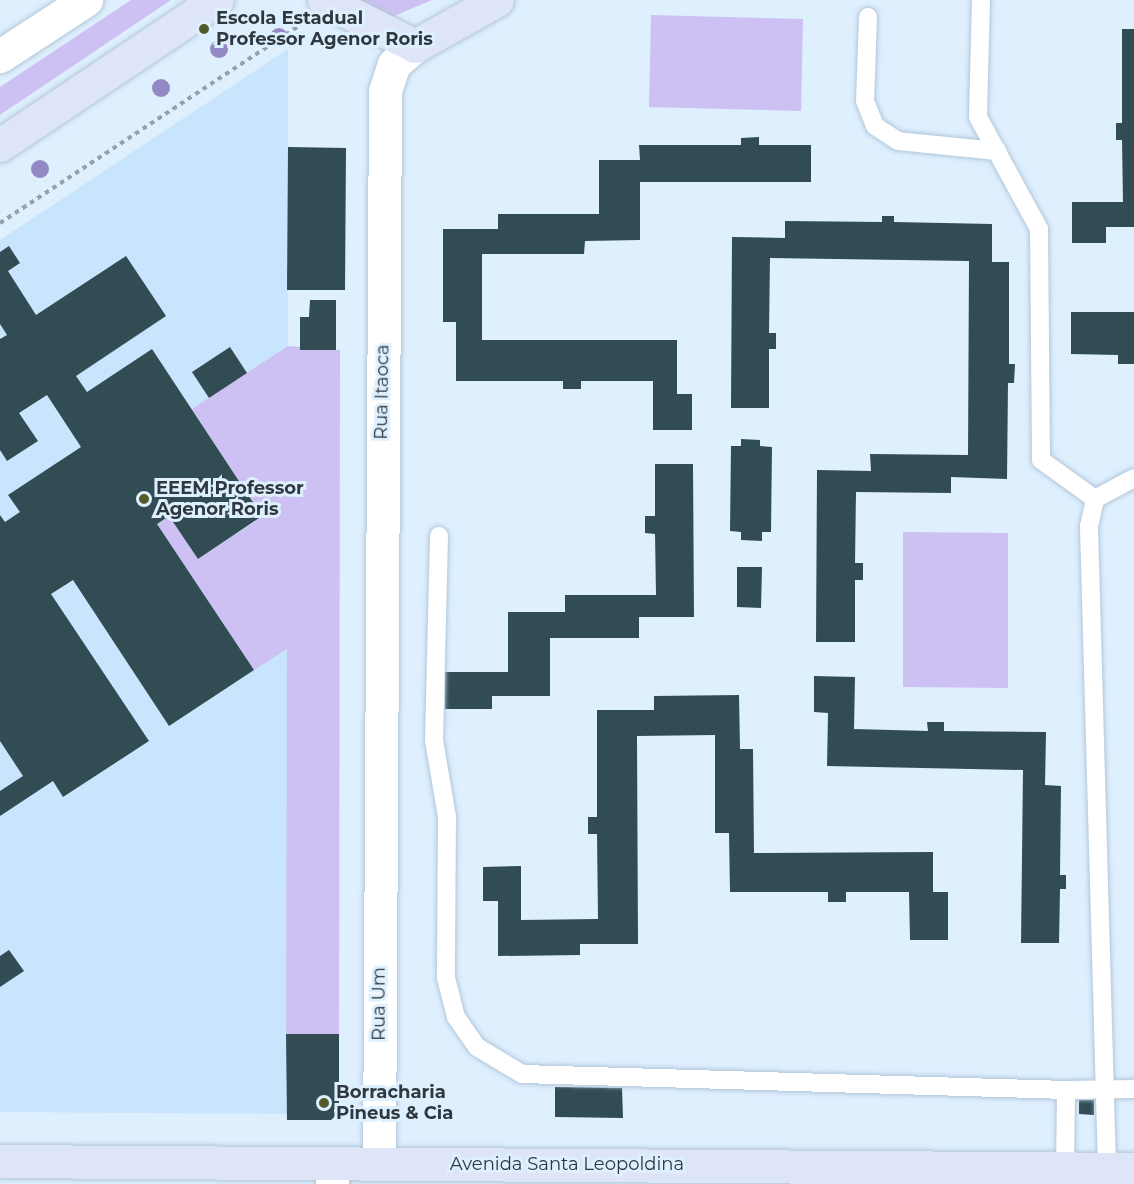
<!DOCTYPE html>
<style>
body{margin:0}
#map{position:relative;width:1134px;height:1184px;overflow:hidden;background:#deeffe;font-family:Montserrat,sans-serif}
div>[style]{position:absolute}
.built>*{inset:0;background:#c9e5fd}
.green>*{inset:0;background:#cdc1f3}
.building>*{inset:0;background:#324c54}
.path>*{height:4px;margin-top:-2px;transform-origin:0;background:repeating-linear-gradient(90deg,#94a2ad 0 4.5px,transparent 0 9px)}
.roads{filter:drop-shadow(0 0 2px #b2c7d9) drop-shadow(0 0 2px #b2c7d9)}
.lane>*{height:18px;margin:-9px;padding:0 9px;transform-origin:9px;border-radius:9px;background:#fff}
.street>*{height:33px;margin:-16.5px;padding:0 16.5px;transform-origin:16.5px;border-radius:16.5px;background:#fff}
.secondary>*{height:33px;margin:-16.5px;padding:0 16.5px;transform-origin:16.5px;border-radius:16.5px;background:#dee5f9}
.trees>*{width:18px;height:18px;margin:-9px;border-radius:50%;background:#9489c5}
.dots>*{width:16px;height:16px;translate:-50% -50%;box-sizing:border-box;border:3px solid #deeffe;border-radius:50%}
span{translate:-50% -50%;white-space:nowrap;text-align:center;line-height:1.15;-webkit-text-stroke:6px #deeffe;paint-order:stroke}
.poi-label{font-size:18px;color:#2f383f;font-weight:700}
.left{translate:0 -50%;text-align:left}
.street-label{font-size:18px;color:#2f383f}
</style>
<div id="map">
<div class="built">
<div style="clip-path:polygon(288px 49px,287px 1114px,0 1112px,0 240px)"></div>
</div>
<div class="green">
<div style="clip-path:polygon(131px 0,171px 0,0 115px,0 87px)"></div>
<div style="clip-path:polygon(334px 0,432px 0,387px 19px)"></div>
<div style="clip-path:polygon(651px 15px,803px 19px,801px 111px,649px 107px)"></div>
<div style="clip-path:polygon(288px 346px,340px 350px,339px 1034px,286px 1034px,287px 649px,254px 670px,157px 524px,169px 516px,198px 559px,262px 517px,192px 409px)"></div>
<div style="clip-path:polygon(903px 532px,1008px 533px,1008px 688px,903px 687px)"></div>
</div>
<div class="building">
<div style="clip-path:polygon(1122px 29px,1134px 29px,1134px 227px,1106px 227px,1106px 243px,1072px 243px,1072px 202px,1123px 202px,1122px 140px,1116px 140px,1116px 123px,1122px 123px)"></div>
<div style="clip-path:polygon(759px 137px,759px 145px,811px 145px,811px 182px,640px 182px,640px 240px,585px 241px,584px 254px,482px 254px,482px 340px,677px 340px,677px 394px,692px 394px,692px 430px,653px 430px,653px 381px,581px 381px,581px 389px,563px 389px,563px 381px,456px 381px,456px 322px,443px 322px,443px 229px,498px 229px,498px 214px,599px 214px,599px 160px,640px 160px,639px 145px,741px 145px,741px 138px)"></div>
<div style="clip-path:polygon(288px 147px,346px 148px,345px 290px,287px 290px)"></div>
<div style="clip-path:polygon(882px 216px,894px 216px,894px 222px,992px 224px,992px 262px,1009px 262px,1009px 364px,1015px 364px,1014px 383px,1008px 383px,1007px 479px,951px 477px,951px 493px,856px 492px,855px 563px,863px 563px,863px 580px,855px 580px,855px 642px,816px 642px,817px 470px,871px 471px,870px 454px,968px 455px,969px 261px,770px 258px,769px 333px,776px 333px,776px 349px,769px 349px,769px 408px,731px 408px,732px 237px,785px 238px,785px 221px,882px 222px)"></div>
<div style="clip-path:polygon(9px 246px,20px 263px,8px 271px,36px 315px,126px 256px,166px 316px,76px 376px,87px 392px,152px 349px,262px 516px,198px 559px,169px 516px,157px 524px,254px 670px,169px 726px,73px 580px,51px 594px,149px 741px,63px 797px,53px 781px,0 816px,0 791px,23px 776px,0 741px,0 515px,5px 522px,20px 512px,8px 495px,81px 447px,47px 395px,19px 413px,38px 441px,7px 461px,0 450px,0 339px,7px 335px,0 324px,0 252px)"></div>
<div style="clip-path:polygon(310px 300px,336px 300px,336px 350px,300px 350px,300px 317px,309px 317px)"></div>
<div style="clip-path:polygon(1071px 312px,1134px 312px,1134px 364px,1118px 364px,1118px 355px,1071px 354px)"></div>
<div style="clip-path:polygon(230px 347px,247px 373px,209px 398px,192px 372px)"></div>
<div style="clip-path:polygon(741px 439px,760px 440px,760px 446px,772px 447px,771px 532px,762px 532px,762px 541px,741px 540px,741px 532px,730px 531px,731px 446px,741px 446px)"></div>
<div style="clip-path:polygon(655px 464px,693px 464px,694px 617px,639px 617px,639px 638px,550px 638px,550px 696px,492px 696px,492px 709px,445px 709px,445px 672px,508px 672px,508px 612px,565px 612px,565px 595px,656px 595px,655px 534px,645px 533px,645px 516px,655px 516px)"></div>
<div style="clip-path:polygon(737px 567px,762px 567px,761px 608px,737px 607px)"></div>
<div style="clip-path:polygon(814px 676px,855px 677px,854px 729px,928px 731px,927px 722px,944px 722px,944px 731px,1046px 732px,1045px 785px,1061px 786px,1060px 875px,1066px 875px,1066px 889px,1060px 889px,1059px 943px,1021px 943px,1023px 770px,827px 766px,828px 713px,814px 712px)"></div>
<div style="clip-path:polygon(739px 695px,740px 749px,753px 749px,754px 853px,933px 852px,933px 892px,948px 892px,948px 940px,910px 940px,909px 892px,846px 892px,846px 902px,828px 902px,828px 892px,730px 892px,729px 833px,715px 833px,715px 735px,637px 736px,638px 944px,580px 944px,580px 955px,498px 956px,498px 901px,483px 901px,483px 867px,521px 866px,521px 920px,598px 919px,597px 834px,588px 834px,588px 817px,597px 817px,597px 710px,654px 710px,654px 696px)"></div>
<div style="clip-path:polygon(9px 950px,24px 971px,0 987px,0 956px)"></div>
<div style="clip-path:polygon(286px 1034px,339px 1034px,339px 1113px,331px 1120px,287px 1120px)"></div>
<div style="clip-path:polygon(555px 1087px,622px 1088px,623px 1118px,555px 1117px)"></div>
<div style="clip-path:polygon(1079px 1100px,1094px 1100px,1094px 1115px,1079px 1114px)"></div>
</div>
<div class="path">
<div style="left:0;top:223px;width:359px;rotate:-33.4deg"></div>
</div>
<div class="roads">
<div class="lane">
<div style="left:981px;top:0;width:117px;rotate:91.5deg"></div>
<div style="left:978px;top:117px;width:128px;rotate:61.4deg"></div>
<div style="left:1039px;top:229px;width:231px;rotate:89.5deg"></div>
<div style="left:1041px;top:460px;width:67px;rotate:35.8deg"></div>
<div style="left:868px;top:17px;width:84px;rotate:92deg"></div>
<div style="left:865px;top:101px;width:27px;rotate:68deg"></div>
<div style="left:875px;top:126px;width:27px;rotate:33deg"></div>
<div style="left:898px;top:141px;width:100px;rotate:5.8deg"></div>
<div style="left:439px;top:536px;width:204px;rotate:91.4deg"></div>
<div style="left:434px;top:740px;width:78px;rotate:80.4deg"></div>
<div style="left:447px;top:817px;width:161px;rotate:90.4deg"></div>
<div style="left:446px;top:978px;width:40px;rotate:75.6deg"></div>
<div style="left:456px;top:1017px;width:37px;rotate:55deg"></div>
<div style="left:477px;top:1047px;width:52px;rotate:31deg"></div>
<div style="left:522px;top:1074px;width:544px;rotate:1.68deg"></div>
<div style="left:1066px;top:1090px;width:78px;rotate:90.7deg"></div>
<div style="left:1066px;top:1090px;width:68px;rotate:-0.8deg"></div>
<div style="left:1107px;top:1168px;width:642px;rotate:-91.61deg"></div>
<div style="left:1089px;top:526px;width:28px;rotate:-77deg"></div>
<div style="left:1095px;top:499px;width:44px;rotate:-28.3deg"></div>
</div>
<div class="street">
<div style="left:0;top:56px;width:103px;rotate:-33.1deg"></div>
<div style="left:332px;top:1163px;width:21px;rotate:90deg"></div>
<div style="left:379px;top:1163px;width:1072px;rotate:-89.68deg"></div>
<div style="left:385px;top:91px;width:28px;rotate:-72deg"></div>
<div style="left:394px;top:64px;width:28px;rotate:-41deg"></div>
</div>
<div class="secondary">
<div style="left:324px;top:0;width:102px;rotate:26.8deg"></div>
<div style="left:415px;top:46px;width:94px;rotate:-29.3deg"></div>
<div style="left:0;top:145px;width:261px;rotate:-33.8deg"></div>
<div style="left:0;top:1161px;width:1134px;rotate:0.4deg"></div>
</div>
</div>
<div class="trees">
<div style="left:279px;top:37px"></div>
<div style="left:219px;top:49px"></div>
<div style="left:161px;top:88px"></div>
<div style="left:40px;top:169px"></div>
</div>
<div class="dots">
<div style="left:204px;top:29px;background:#545b29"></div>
<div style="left:144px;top:499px;background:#545b29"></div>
<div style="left:324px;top:1103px;background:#545b29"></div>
</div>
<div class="poi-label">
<span class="left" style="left:216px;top:29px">Escola Estadual<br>Professor Agenor Roris</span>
<span class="left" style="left:156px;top:499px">EEEM Professor<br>Agenor Roris</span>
<span class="left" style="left:336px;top:1103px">Borracharia<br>Pineus &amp; Cia</span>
</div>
<div class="street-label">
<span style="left:382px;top:392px;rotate:-89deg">Rua Itaoca</span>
<span style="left:379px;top:1004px;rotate:-90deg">Rua Um</span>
<span style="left:567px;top:1164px">Avenida Santa Leopoldina</span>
</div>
</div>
